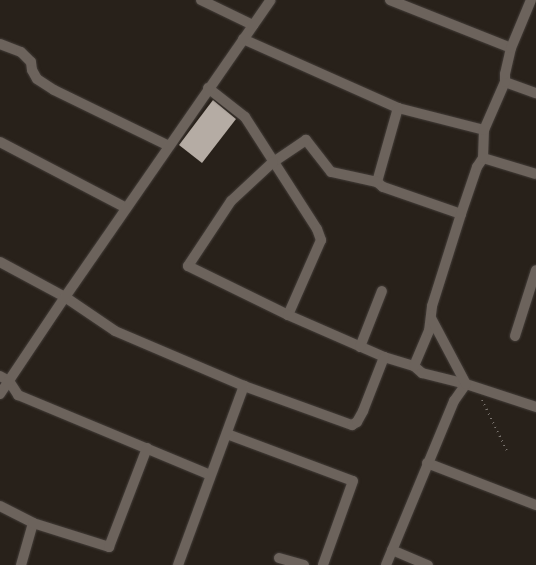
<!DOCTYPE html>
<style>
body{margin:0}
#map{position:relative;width:536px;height:565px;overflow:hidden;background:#28211a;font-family:Manrope,sans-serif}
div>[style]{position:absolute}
.building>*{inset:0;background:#b5aca4}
.path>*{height:2px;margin-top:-1px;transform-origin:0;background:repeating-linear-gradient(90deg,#7c7671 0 1px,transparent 0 5px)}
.roads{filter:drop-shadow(0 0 1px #433d39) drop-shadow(0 0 1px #433d39)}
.street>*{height:10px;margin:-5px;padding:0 5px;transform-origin:5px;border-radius:5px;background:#6c635c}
span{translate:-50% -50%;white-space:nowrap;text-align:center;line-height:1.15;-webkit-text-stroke:5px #0e0b08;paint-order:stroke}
</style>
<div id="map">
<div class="building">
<div style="clip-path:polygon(213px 100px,236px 119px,202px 163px,179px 145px)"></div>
</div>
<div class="path">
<div style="left:482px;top:400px;width:57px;rotate:63.9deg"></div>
</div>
<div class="roads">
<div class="street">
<div style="left:201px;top:0;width:58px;rotate:25.7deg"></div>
<div style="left:390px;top:0;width:130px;rotate:21.6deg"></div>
<div style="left:243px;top:39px;width:170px;rotate:24deg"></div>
<div style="left:398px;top:108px;width:89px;rotate:14.3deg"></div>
<div style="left:0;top:44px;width:22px;rotate:21deg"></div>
<div style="left:21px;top:52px;width:14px;rotate:45deg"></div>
<div style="left:31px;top:62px;width:8px;rotate:83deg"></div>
<div style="left:32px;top:70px;width:10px;rotate:61deg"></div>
<div style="left:37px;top:79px;width:20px;rotate:33deg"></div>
<div style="left:54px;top:90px;width:128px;rotate:26deg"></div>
<div style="left:505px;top:82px;width:33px;rotate:20deg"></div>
<div style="left:208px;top:88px;width:47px;rotate:38.1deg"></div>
<div style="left:245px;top:117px;width:133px;rotate:57.3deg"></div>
<div style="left:317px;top:229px;width:12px;rotate:70deg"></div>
<div style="left:321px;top:240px;width:82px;rotate:113.7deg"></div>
<div style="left:0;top:142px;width:142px;rotate:27.6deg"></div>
<div style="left:483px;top:158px;width:55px;rotate:16.8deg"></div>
<div style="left:377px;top:182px;width:77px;rotate:-74.2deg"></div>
<div style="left:461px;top:214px;width:83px;rotate:-160.9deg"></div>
<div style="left:383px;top:187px;width:8px;rotate:-140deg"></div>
<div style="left:377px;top:182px;width:47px;rotate:-167.7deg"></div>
<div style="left:331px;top:172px;width:41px;rotate:-128deg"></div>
<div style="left:306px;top:140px;width:40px;rotate:146deg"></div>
<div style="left:273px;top:162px;width:57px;rotate:137.1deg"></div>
<div style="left:231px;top:201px;width:78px;rotate:123.5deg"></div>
<div style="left:188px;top:266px;width:111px;rotate:26.1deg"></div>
<div style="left:288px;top:315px;width:105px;rotate:23.6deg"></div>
<div style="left:384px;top:357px;width:31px;rotate:17deg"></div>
<div style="left:414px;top:366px;width:11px;rotate:41deg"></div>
<div style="left:422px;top:373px;width:45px;rotate:14deg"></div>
<div style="left:466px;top:384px;width:74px;rotate:18.2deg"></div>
<div style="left:0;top:262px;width:74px;rotate:28.3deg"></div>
<div style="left:65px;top:297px;width:60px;rotate:34.2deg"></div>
<div style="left:115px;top:331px;width:140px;rotate:23.1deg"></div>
<div style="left:244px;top:386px;width:115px;rotate:19.9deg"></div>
<div style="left:352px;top:425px;width:6px;rotate:-31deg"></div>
<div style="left:357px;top:422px;width:13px;rotate:-61deg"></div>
<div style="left:363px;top:411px;width:58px;rotate:-68.7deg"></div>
<div style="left:515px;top:336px;width:69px;rotate:-72.3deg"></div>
<div style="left:360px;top:347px;width:60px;rotate:-68.6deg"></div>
<div style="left:414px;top:366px;width:38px;rotate:-67deg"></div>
<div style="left:429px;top:331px;width:25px;rotate:-83deg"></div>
<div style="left:432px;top:306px;width:96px;rotate:-72.5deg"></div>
<div style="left:461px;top:214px;width:50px;rotate:-71.2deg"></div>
<div style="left:477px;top:167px;width:11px;rotate:-56deg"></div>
<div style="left:483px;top:158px;width:28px;rotate:-88deg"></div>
<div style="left:484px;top:130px;width:52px;rotate:-66.4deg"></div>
<div style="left:505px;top:82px;width:8px;rotate:-90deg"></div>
<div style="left:505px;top:74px;width:27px;rotate:-77deg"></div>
<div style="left:511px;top:48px;width:52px;rotate:-67.4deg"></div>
<div style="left:0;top:376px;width:10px;rotate:29deg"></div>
<div style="left:9px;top:381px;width:17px;rotate:57deg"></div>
<div style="left:18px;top:395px;width:208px;rotate:22.6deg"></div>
<div style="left:0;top:394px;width:117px;rotate:-56.2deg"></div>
<div style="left:65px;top:297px;width:361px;rotate:-55.3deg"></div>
<div style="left:227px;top:434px;width:134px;rotate:20.5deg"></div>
<div style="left:353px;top:481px;width:89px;rotate:109.7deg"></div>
<div style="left:427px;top:463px;width:117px;rotate:21.1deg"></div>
<div style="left:0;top:506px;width:37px;rotate:27deg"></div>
<div style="left:33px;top:523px;width:44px;rotate:105.9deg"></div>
<div style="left:33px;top:523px;width:80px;rotate:17.5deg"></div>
<div style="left:109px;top:547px;width:106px;rotate:-69deg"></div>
<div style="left:392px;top:550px;width:39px;rotate:23deg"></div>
<div style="left:279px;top:558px;width:26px;rotate:16deg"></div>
<div style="left:178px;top:565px;width:191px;rotate:-69.8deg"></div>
<div style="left:386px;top:565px;width:178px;rotate:-67.5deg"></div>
<div style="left:454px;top:401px;width:21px;rotate:-55deg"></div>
<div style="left:466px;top:384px;width:75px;rotate:-117.9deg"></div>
</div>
</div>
</div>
